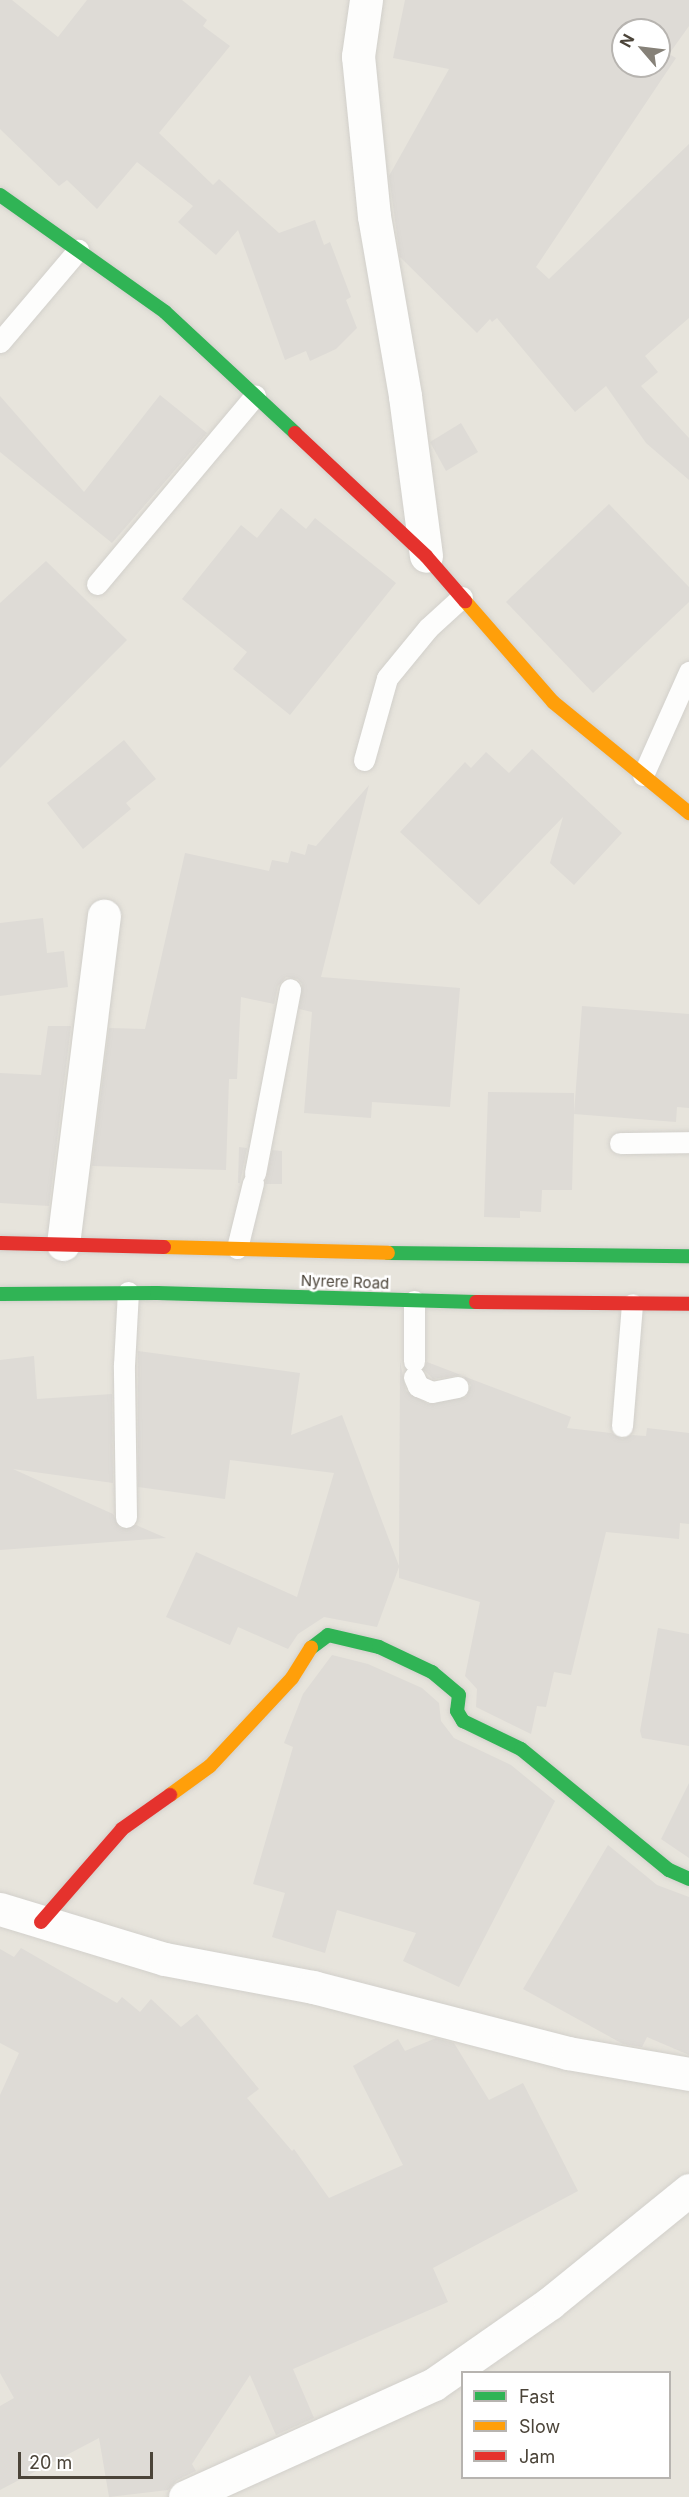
<!DOCTYPE html>
<style>
body{margin:0}
#map{position:relative;width:689px;height:2497px;overflow:hidden;background:#f4f2ee;font-family:Inter,sans-serif}
div>[style]{position:absolute}
.residential>*{inset:0;background:#e7e4dc}
.building>*{inset:0;background:#dedbd6}
.roads{filter:drop-shadow(0 0 2px #d2d0cb) drop-shadow(0 0 2px #d2d0cb)}
.lane>*{height:21px;margin:-10.5px;padding:0 10.5px;transform-origin:10.5px;border-radius:10.5px;background:#fdfdfc}
.street>*{height:33px;margin:-16.5px;padding:0 16.5px;transform-origin:16.5px;border-radius:16.5px;background:#fdfdfc}
.fast>*{height:14px;margin:-7px;padding:0 7px;transform-origin:7px;border-radius:7px;background:#30b455}
.slow>*{height:14px;margin:-7px;padding:0 7px;transform-origin:7px;border-radius:7px;background:#ff9f0a}
.jam>*{height:14px;margin:-7px;padding:0 7px;transform-origin:7px;border-radius:7px;background:#e5322d}
span{translate:-50% -50%;white-space:nowrap;text-align:center;line-height:1.15;-webkit-text-stroke:5px #fff;paint-order:stroke}
.street-label{font-size:15px;color:#4b4439}
.legend{position:absolute;left:461px;top:2371px;width:210px;height:108px;box-sizing:border-box;background:#fff;border:2px solid #b7b4b0;margin:0;padding:8px 10px;list-style:none;font-size:18px;color:#4b4439}
.legend li{display:flex;align-items:center;gap:12px;height:30px}
.legend b{width:30px;border:2px solid #b7b4b0}
.north{position:absolute;left:611px;top:18px;width:60px;height:60px;box-sizing:border-box;background:#fff;border:2px solid #b7b4b0;border-radius:50%;rotate:298deg;font-size:16px;font-weight:700;line-height:24px;text-align:center;color:#4b4439}
.north::after{content:'';display:block;margin:auto;width:21px;height:27px;background:#868178;clip-path:polygon(50% 0,100% 100%,50% 72%,0 100%)}
.scale{position:absolute;left:18px;top:2452px;width:135px;height:27px;box-sizing:border-box;border:3px solid #4b4439;border-top:0;padding-left:8px;font-size:18px;line-height:21px;white-space:nowrap;color:#4b4439;-webkit-text-stroke:4px #fff;paint-order:stroke}
</style>
<div id="map">
<div class="residential">
<div style="clip-path:polygon(evenodd,0 0,689px 0,689px 2497px,0 2497px,0 0,623px 30px,659px 30px,659px 66px,623px 66px,623px 30px,0 0,462px 2372px,670px 2372px,670px 2478px,462px 2478px,462px 2372px)"></div>
</div>
<div class="building">
<div style="clip-path:polygon(0 0,12px 0,58px 37px,87px 0,182px 0,207px 20px,203px 26px,230px 46px,159px 133px,213px 185px,219px 179px,279px 233px,315px 220px,324px 245px,330px 242px,351px 297px,346px 300px,357px 328px,336px 349px,310px 361px,306px 351px,285px 360px,238px 230px,216px 255px,178px 222px,193px 206px,137px 162px,97px 209px,67px 180px,59px 186px,0 129px)"></div>
<div style="clip-path:polygon(evenodd,405px 0,689px 0,689px 26px,669px 54px,676px 58px,536px 267px,549px 279px,689px 144px,689px 318px,645px 356px,658px 372px,641px 386px,689px 438px,689px 480px,646px 443px,606px 386px,575px 412px,497px 318px,492px 322px,490px 319px,477px 333px,400px 257px,389px 176px,449px 69px,393px 58px,405px 0,623px 30px,659px 30px,659px 66px,623px 66px,623px 30px)"></div>
<div style="clip-path:polygon(160px 395px,207px 433px,112px 543px,0 452px,0 396px,84px 492px)"></div>
<div style="clip-path:polygon(461px 423px,478px 452px,446px 471px,430px 442px)"></div>
<div style="clip-path:polygon(609px 504px,689px 587px,689px 602px,593px 693px,506px 602px)"></div>
<div style="clip-path:polygon(281px 508px,306px 529px,315px 518px,396px 583px,290px 715px,233px 669px,247px 652px,182px 599px,241px 525px,257px 538px)"></div>
<div style="clip-path:polygon(46px 561px,127px 640px,0 768px,0 603px)"></div>
<div style="clip-path:polygon(124px 740px,156px 779px,126px 803px,131px 809px,83px 849px,47px 803px)"></div>
<div style="clip-path:polygon(532px 749px,622px 833px,574px 885px,550px 863px,563px 817px,479px 905px,400px 832px,465px 762px,471px 768px,486px 752px,509px 773px)"></div>
<div style="clip-path:polygon(369px 785px,321px 977px,460px 988px,450px 1107px,372px 1102px,371px 1118px,304px 1113px,312px 1012px,299px 1009px,302px 984px,298px 979px,286px 977px,278px 986px,274px 1004px,241px 997px,237px 1079px,229px 1079px,226px 1170px,92px 1166px,109px 1028px,145px 1029px,185px 853px,269px 871px,272px 860px,288px 863px,291px 851px,305px 855px,308px 844px,316px 846px)"></div>
<div style="clip-path:polygon(43px 918px,47px 953px,64px 951px,68px 987px,0 996px,0 923px)"></div>
<div style="clip-path:polygon(582px 1006px,689px 1014px,689px 1108px,677px 1107px,676px 1122px,574px 1114px,572px 1190px,542px 1190px,541px 1212px,520px 1211px,520px 1218px,484px 1217px,488px 1092px,574px 1093px,574px 1114px)"></div>
<div style="clip-path:polygon(48px 1026px,71px 1026px,49px 1206px,0 1203px,0 1073px,41px 1075px)"></div>
<div style="clip-path:polygon(239px 1147px,247px 1148px,240px 1183px,238px 1183px)"></div>
<div style="clip-path:polygon(272px 1150px,282px 1151px,282px 1184px,265px 1184px)"></div>
<div style="clip-path:polygon(138px 1351px,300px 1373px,291px 1435px,342px 1415px,399px 1566px,400px 1361px,406px 1391px,428px 1404px,466px 1397px,471px 1385px,463px 1376px,571px 1417px,567px 1428px,611px 1433px,622px 1439px,631px 1435px,646px 1436px,647px 1428px,689px 1433px,689px 1524px,680px 1523px,679px 1539px,606px 1532px,571px 1675px,554px 1672px,546px 1707px,537px 1706px,531px 1734px,476px 1707px,477px 1689px,465px 1676px,480px 1602px,399px 1578px,399px 1567px,377px 1627px,324px 1617px,298px 1634px,288px 1649px,238px 1627px,230px 1645px,166px 1617px,196px 1552px,297px 1597px,334px 1473px,230px 1460px,225px 1499px,138px 1487px)"></div>
<div style="clip-path:polygon(34px 1356px,37px 1399px,112px 1394px,113px 1483px,13px 1469px,113px 1514px,120px 1528px,136px 1525px,166px 1538px,0 1550px,0 1360px)"></div>
<div style="clip-path:polygon(427px 1362px,461px 1375px,433px 1379px,423px 1369px)"></div>
<div style="clip-path:polygon(658px 1628px,689px 1634px,689px 1746px,642px 1738px,640px 1731px)"></div>
<div style="clip-path:polygon(332px 1655px,368px 1664px,422px 1688px,439px 1703px,441px 1721px,454px 1738px,511px 1765px,555px 1801px,459px 1987px,403px 1961px,416px 1933px,337px 1910px,325px 1953px,272px 1937px,285px 1893px,253px 1884px,293px 1747px,284px 1743px,303px 1694px)"></div>
<div style="clip-path:polygon(689px 1783px,689px 1858px,661px 1839px)"></div>
<div style="clip-path:polygon(608px 1845px,657px 1885px,689px 1897px,689px 2055px,647px 2037px,642px 2047px,623px 2044px,523px 1989px)"></div>
<div style="clip-path:polygon(21px 1948px,117px 2003px,122px 1997px,140px 2012px,151px 1999px,181px 2027px,197px 2014px,259px 2089px,247px 2098px,292px 2151px,294px 2149px,329px 2198px,403px 2165px,353px 2066px,398px 2039px,405px 2051px,436px 2038px,454px 2043px,489px 2100px,523px 2083px,578px 2191px,433px 2268px,448px 2302px,293px 2369px,314px 2418px,276px 2435px,250px 2375px,192px 2464px,196px 2471px,177px 2480px,168px 2490px,109px 2497px,99px 2438px,0 2490px,0 2406px,14px 2398px,0 2373px,0 2095px,19px 2053px,0 2043px,0 1949px,14px 1957px)"></div>
</div>
<div class="roads">
<div class="lane">
<div style="left:0;top:342px;width:121px;rotate:-49.7deg"></div>
<div style="left:97px;top:584px;width:246px;rotate:-50deg"></div>
<div style="left:364px;top:760px;width:85px;rotate:-74.3deg"></div>
<div style="left:387px;top:678px;width:65px;rotate:-50.6deg"></div>
<div style="left:428px;top:628px;width:46px;rotate:-42.4deg"></div>
<div style="left:643px;top:775px;width:113px;rotate:-65.9deg"></div>
<div style="left:620px;top:1143px;width:69px;rotate:-0.8deg"></div>
<div style="left:255px;top:1173px;width:187px;rotate:-79.2deg"></div>
<div style="left:237px;top:1248px;width:67px;rotate:-76.2deg"></div>
<div style="left:414px;top:1301px;width:60px;rotate:90deg"></div>
<div style="left:414px;top:1377px;width:10px;rotate:66deg"></div>
<div style="left:418px;top:1386px;width:15px;rotate:23deg"></div>
<div style="left:432px;top:1392px;width:26px;rotate:-11deg"></div>
<div style="left:622px;top:1426px;width:122px;rotate:-85.3deg"></div>
<div style="left:126px;top:1517px;width:152px;rotate:-90.8deg"></div>
<div style="left:124px;top:1365px;width:73px;rotate:-86.9deg"></div>
</div>
<div class="street">
<div style="left:366px;top:0;width:57px;rotate:98.1deg"></div>
<div style="left:358px;top:56px;width:161px;rotate:84.3deg"></div>
<div style="left:374px;top:216px;width:183px;rotate:80.2deg"></div>
<div style="left:405px;top:396px;width:161px;rotate:82.5deg"></div>
<div style="left:63px;top:1244px;width:331px;rotate:-82.9deg"></div>
<div style="left:0;top:1909px;width:172px;rotate:16.9deg"></div>
<div style="left:165px;top:1959px;width:151px;rotate:10.7deg"></div>
<div style="left:313px;top:1987px;width:263px;rotate:14.5deg"></div>
<div style="left:568px;top:2053px;width:123px;rotate:9.8deg"></div>
<div style="left:185px;top:2497px;width:273px;rotate:-24.4deg"></div>
<div style="left:434px;top:2384px;width:141px;rotate:-34.9deg"></div>
<div style="left:550px;top:2303px;width:179px;rotate:-39.1deg"></div>
</div>
<div class="fast">
<div style="left:0;top:195px;width:202px;rotate:35.3deg"></div>
<div style="left:165px;top:312px;width:178px;rotate:42.9deg"></div>
<div style="left:388px;top:1253px;width:301px;rotate:0.6deg"></div>
<div style="left:0;top:1294px;width:157px;rotate:-0.4deg"></div>
<div style="left:157px;top:1293px;width:319px;rotate:1.6deg"></div>
<div style="left:311px;top:1648px;width:21px;rotate:-37deg"></div>
<div style="left:328px;top:1635px;width:52px;rotate:13.2deg"></div>
<div style="left:379px;top:1647px;width:59px;rotate:25.3deg"></div>
<div style="left:432px;top:1672px;width:35px;rotate:40deg"></div>
<div style="left:459px;top:1695px;width:16px;rotate:97deg"></div>
<div style="left:457px;top:1711px;width:12px;rotate:59deg"></div>
<div style="left:463px;top:1721px;width:64px;rotate:25.8deg"></div>
<div style="left:521px;top:1749px;width:191px;rotate:39.3deg"></div>
<div style="left:669px;top:1870px;width:22px;rotate:24deg"></div>
</div>
<div class="slow">
<div style="left:465px;top:601px;width:134px;rotate:48.9deg"></div>
<div style="left:553px;top:702px;width:176px;rotate:39.2deg"></div>
<div style="left:164px;top:1247px;width:224px;rotate:1.5deg"></div>
<div style="left:170px;top:1795px;width:49px;rotate:-35.9deg"></div>
<div style="left:210px;top:1766px;width:120px;rotate:-47deg"></div>
<div style="left:292px;top:1678px;width:36px;rotate:-58deg"></div>
</div>
<div class="jam">
<div style="left:295px;top:433px;width:180px;rotate:43.2deg"></div>
<div style="left:426px;top:556px;width:60px;rotate:49.1deg"></div>
<div style="left:0;top:1243px;width:164px;rotate:1.4deg"></div>
<div style="left:476px;top:1302px;width:213px;rotate:0.5deg"></div>
<div style="left:41px;top:1922px;width:123px;rotate:-48.9deg"></div>
<div style="left:122px;top:1829px;width:59px;rotate:-35.3deg"></div>
</div>
</div>
<div class="street-label">
<span style="left:345px;top:1282px;rotate:2deg">Nyrere Road</span>
</div>
<ul class="legend">
<li><b style="height:8px;background:#30b455"></b>Fast</li>
<li><b style="height:8px;background:#ff9f0a"></b>Slow</li>
<li><b style="height:8px;background:#e5322d"></b>Jam</li>
</ul>
<div class="north">N</div>
<div class="scale">20 m</div>
</div>
